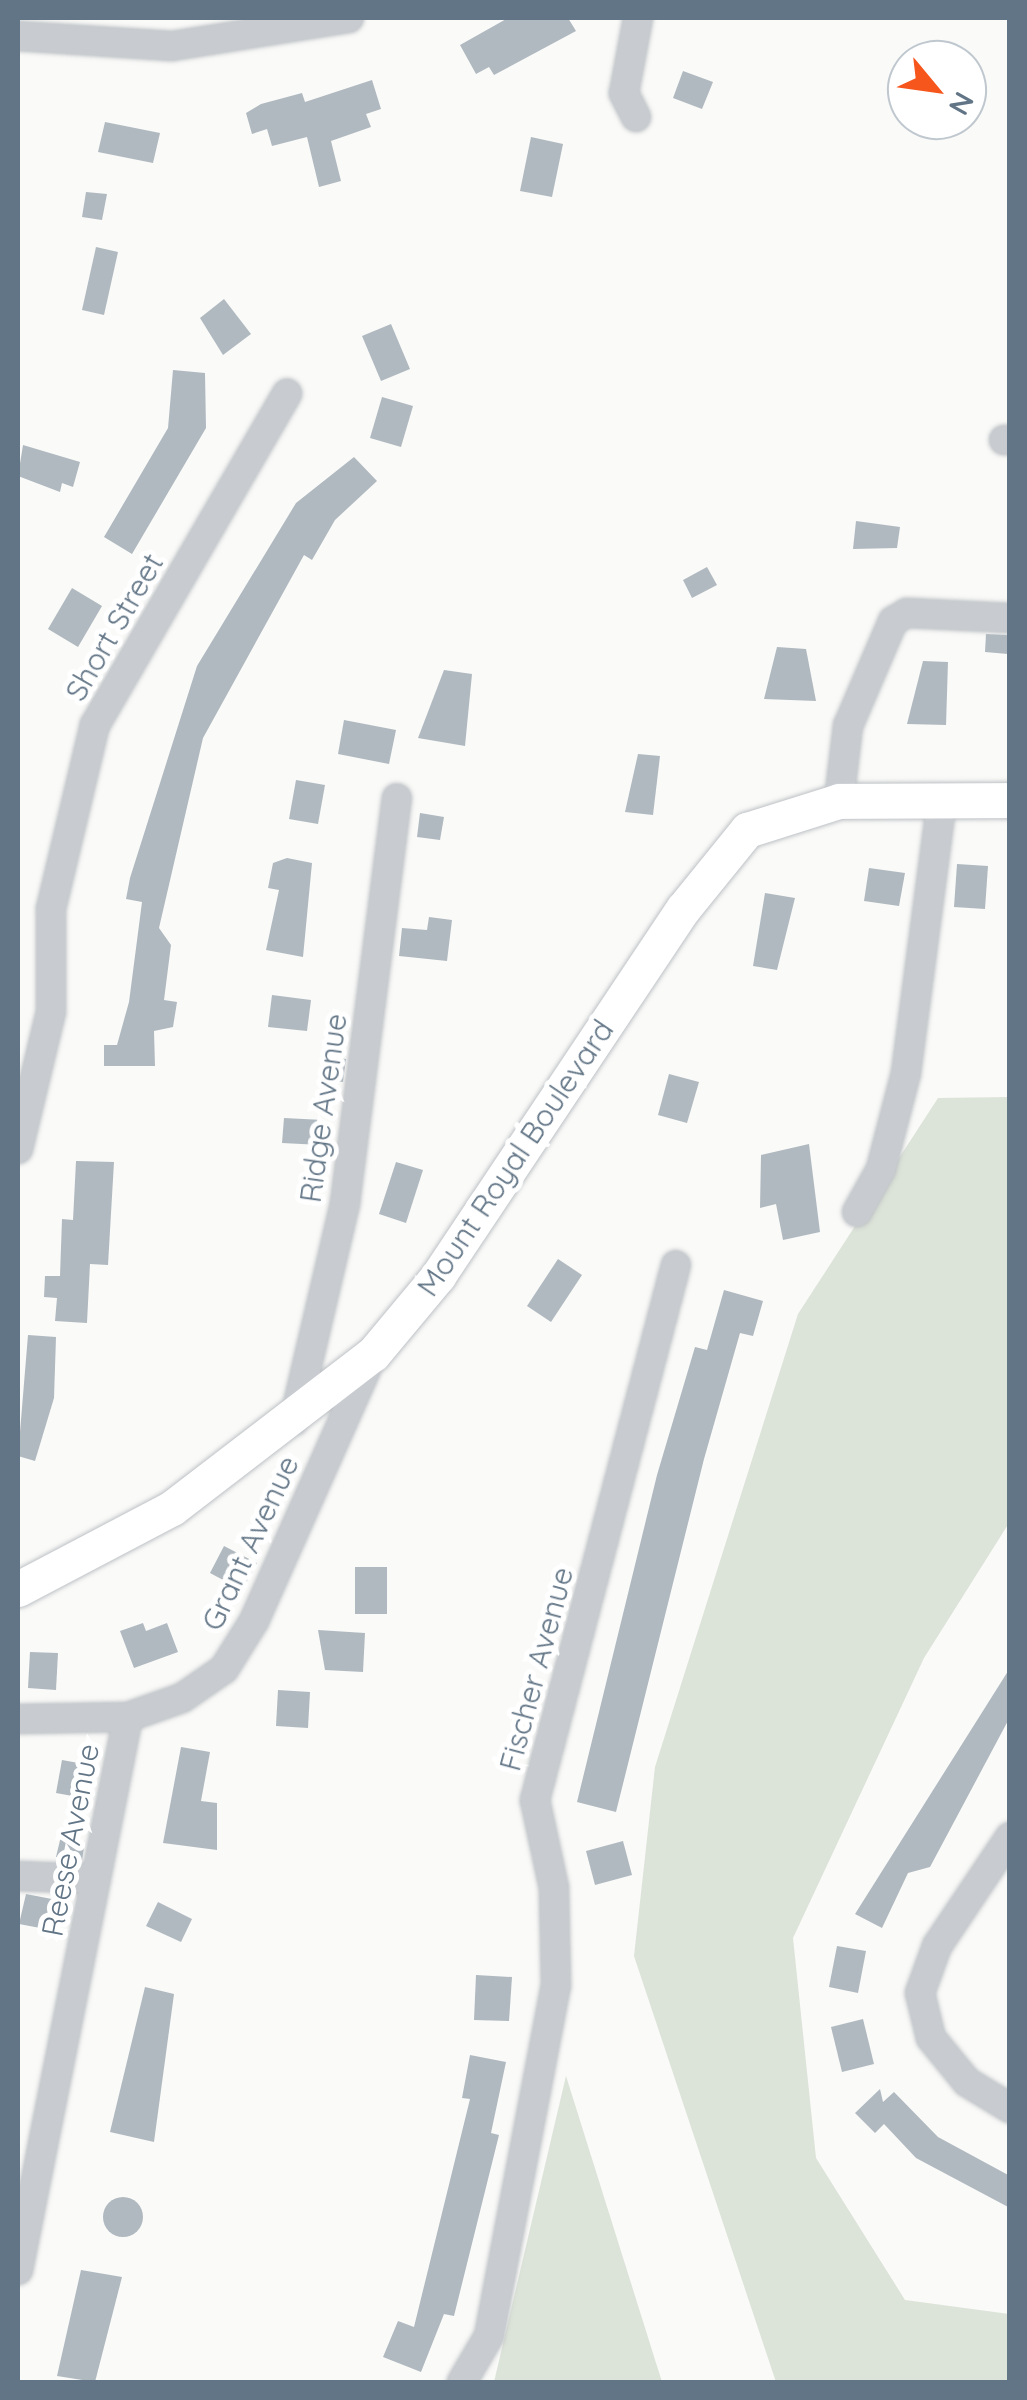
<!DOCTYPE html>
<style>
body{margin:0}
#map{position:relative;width:1027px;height:2400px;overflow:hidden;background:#fafaf8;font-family:Quicksand,sans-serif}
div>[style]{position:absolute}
.green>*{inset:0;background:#dce3d8}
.building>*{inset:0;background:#b0b9c0}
.round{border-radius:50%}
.roads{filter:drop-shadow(0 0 2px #bdc1c5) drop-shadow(0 0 2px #bdc1c5)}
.minor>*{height:28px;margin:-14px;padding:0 14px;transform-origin:14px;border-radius:14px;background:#c8ccd0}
.major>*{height:35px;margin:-17.5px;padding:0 17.5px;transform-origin:17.5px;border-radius:17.5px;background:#fff}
span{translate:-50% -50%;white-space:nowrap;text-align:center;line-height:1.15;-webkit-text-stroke:10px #fff;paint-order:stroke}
.street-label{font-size:30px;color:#627586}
.frame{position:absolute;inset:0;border:20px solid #627586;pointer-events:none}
.north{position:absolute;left:887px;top:40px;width:100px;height:100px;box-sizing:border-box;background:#fff;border:2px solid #c0c8cf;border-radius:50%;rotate:119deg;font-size:28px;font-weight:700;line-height:40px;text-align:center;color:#627586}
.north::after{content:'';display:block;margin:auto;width:35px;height:45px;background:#f6551c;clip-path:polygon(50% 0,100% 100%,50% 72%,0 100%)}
</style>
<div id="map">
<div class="green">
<div style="clip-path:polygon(1009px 1097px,1009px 1523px,924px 1658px,793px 1938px,816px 2158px,905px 2300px,1009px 2314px,1009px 2382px,776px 2382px,634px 1956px,655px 1767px,798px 1314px,938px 1098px)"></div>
<div style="clip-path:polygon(566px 2076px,662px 2382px,494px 2382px)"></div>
</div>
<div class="building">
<div style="clip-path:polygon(508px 18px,568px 18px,576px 31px,494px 75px,489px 67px,476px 74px,460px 45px)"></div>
<div style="clip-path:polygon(683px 71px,713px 82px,702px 109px,673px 98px)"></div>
<div style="clip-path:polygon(372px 80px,381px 109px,366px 114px,371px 127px,331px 141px,341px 181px,319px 187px,307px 137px,272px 146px,267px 129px,252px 134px,246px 113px,261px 104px,302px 93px,305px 102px)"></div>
<div style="clip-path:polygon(105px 122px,160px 133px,153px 163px,98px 152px)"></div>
<div style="clip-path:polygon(531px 137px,563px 144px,552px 197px,520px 191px)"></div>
<div style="clip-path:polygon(86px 192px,107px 194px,102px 220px,82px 217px)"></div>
<div style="clip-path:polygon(96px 247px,118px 252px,104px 315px,82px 310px)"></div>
<div style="clip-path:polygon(224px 299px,251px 334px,223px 355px,200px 318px)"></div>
<div style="clip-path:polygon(391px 324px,410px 369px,381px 381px,362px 336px)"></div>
<div style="clip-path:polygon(173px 370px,205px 373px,206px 428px,132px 554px,104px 537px,168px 428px)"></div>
<div style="clip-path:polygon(382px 397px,413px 406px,401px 447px,370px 438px)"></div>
<div style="clip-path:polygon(23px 445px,80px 462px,73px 487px,62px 483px,60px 492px,18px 476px)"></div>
<div style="clip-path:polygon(354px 457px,377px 481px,335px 520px,312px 560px,304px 555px,203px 738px,159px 928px,171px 945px,164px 1000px,177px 1002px,173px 1027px,154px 1031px,155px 1066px,104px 1066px,104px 1045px,117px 1045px,129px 1002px,142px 902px,126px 899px,130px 878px,197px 666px,296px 503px)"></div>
<div style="clip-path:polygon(856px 521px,900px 527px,897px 548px,853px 549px)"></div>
<div style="clip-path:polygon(707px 567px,717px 585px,692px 598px,683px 580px)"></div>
<div style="clip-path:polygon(72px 588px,102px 606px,78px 647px,48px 629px)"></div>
<div style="clip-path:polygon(986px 634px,1009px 635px,1008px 654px,985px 652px)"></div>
<div style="clip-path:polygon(777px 647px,806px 649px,816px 701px,764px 699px)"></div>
<div style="clip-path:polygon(923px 661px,948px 662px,946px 725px,907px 724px)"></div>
<div style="clip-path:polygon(444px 670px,472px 674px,465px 746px,418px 738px)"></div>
<div style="clip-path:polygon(344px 720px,396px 730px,389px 764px,338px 754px)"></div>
<div style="clip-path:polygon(638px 754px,660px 756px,653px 815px,625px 812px)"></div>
<div style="clip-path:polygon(296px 780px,325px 785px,318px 824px,289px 819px)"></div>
<div style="clip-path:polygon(420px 813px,444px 817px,440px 840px,417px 837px)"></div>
<div style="clip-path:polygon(287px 858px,312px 863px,303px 957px,266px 950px,279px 890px,268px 888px,273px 863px)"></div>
<div style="clip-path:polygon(957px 864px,988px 866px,985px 909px,954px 907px)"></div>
<div style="clip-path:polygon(869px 868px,905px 873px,899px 906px,864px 901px)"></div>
<div style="clip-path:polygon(765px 893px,795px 898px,777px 970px,753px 966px)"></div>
<div style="clip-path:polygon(429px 917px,452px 920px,447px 961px,399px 956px,402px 928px,427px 930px)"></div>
<div style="clip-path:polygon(272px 995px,311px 1000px,307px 1031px,268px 1027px)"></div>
<div style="clip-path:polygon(324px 1056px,346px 1059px,343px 1082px,321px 1080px)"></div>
<div style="clip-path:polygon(669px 1074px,699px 1082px,687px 1123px,658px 1115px)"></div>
<div style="clip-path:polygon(284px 1118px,323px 1120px,321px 1145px,282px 1143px)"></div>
<div style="clip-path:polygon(809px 1144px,820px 1232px,783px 1240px,776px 1204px,760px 1208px,761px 1155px)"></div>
<div style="clip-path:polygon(76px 1161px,114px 1162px,108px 1265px,90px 1264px,87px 1323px,55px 1321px,57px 1298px,44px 1297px,45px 1276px,60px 1276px,62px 1219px,73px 1220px)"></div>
<div style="clip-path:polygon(396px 1162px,423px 1170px,406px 1223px,379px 1214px)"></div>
<div style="clip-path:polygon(558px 1259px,582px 1275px,551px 1322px,527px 1306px)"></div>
<div style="clip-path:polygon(724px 1290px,763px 1301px,753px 1336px,740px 1333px,704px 1459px,616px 1812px,577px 1802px,657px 1475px,695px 1347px,707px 1350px)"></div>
<div style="clip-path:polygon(28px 1335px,56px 1337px,54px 1398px,35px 1461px,18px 1456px)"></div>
<div style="clip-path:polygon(224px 1546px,257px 1563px,242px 1590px,210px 1573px)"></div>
<div style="clip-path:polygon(355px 1567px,387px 1567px,387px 1614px,355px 1614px)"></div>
<div style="clip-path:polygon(143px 1623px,146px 1631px,167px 1623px,178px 1652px,134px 1668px,120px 1631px)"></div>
<div style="clip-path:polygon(318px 1630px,365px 1633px,363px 1672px,325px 1670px)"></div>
<div style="clip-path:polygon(30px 1652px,58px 1653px,56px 1690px,28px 1688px)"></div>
<div style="clip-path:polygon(1010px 1668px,1010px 1717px,930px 1867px,908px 1873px,882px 1928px,855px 1914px)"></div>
<div style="clip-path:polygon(278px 1690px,310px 1692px,308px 1728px,276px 1726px)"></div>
<div style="clip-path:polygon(181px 1747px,210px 1752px,201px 1801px,217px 1803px,217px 1850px,163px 1843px)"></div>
<div style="clip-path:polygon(62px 1760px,95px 1766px,89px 1799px,56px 1793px)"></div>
<div style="clip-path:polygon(61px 1836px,84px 1847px,82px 1861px,56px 1857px)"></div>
<div style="clip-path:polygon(623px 1841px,632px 1875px,595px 1885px,586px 1851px)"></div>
<div style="clip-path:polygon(26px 1894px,62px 1901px,56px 1931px,19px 1924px)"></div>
<div style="clip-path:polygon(158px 1902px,192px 1919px,181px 1942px,146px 1926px)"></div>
<div style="clip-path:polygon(837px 1946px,866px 1951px,858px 1993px,829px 1987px)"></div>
<div style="clip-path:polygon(476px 1975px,512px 1977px,509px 2021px,474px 2020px)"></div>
<div style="clip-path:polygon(145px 1987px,174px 1994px,154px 2142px,110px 2132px)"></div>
<div style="clip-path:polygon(863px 2019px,874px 2064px,842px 2072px,831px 2027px)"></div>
<div style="clip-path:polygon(470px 2055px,506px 2062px,491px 2133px,499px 2135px,454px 2316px,444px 2314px,421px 2372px,383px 2357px,398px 2321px,414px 2327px,470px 2099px,462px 2098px)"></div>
<div style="clip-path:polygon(880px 2089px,883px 2102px,894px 2092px,938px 2137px,1010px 2176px,1010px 2208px,916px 2158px,884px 2124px,875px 2133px,855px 2113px)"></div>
<div class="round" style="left:103px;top:2197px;width:40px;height:40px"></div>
<div style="clip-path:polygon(81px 2270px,122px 2277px,95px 2382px,57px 2376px)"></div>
</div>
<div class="roads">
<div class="minor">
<div style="left:18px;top:36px;width:154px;rotate:3.7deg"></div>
<div style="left:172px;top:46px;width:179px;rotate:-9deg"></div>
<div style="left:636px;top:117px;width:27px;rotate:-117deg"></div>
<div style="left:624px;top:93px;width:76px;rotate:-79.4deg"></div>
<div style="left:1004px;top:440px;width:6px"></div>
<div style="left:839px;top:801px;width:76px;rotate:-83.2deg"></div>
<div style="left:848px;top:726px;width:114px;rotate:-66.8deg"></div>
<div style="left:893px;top:621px;width:16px;rotate:-30deg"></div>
<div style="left:907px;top:613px;width:103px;rotate:2.8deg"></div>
<div style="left:18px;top:1149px;width:141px;rotate:-76.5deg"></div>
<div style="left:51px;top:1012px;width:103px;rotate:-90deg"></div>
<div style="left:51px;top:909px;width:189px;rotate:-76.6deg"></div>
<div style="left:95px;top:725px;width:383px;rotate:-59.9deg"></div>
<div style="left:857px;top:1212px;width:49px;rotate:-60.8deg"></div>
<div style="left:881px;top:1169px;width:99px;rotate:-75.4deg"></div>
<div style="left:906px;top:1073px;width:276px;rotate:-82.5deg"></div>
<div style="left:294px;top:1421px;width:224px;rotate:-76.8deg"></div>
<div style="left:345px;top:1203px;width:408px;rotate:-82.7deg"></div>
<div style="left:18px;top:1719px;width:110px;rotate:-1deg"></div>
<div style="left:128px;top:1717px;width:57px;rotate:-19.4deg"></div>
<div style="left:182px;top:1698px;width:51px;rotate:-34.6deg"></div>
<div style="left:224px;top:1669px;width:57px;rotate:-58deg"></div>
<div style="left:254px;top:1621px;width:292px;rotate:-66deg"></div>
<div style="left:1010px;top:1837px;width:131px;rotate:123.8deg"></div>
<div style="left:937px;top:1946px;width:50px;rotate:109.9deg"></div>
<div style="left:920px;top:1993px;width:46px;rotate:76.3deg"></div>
<div style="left:931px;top:2038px;width:57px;rotate:50.7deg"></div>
<div style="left:967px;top:2082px;width:50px;rotate:31.2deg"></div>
<div style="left:18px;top:1876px;width:78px;rotate:2.2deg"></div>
<div style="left:18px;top:2270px;width:564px;rotate:-78.75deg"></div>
<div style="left:462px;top:2382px;width:53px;rotate:-59.6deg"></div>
<div style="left:489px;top:2336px;width:356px;rotate:-79.2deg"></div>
<div style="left:556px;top:1986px;width:98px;rotate:-91.2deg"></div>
<div style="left:554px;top:1888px;width:90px;rotate:-102.2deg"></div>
<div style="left:535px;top:1800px;width:553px;rotate:-75.24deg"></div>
</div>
<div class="major">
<div style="left:18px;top:1589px;width:174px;rotate:-27.7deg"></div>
<div style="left:172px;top:1508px;width:253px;rotate:-37.5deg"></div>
<div style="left:373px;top:1354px;width:102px;rotate:-50.2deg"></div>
<div style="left:438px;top:1276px;width:441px;rotate:-56.3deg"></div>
<div style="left:683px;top:909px;width:102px;rotate:-51deg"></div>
<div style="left:747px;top:830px;width:96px;rotate:-17.5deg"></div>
<div style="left:839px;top:801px;width:171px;rotate:-0.3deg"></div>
</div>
</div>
<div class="street-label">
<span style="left:114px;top:627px;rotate:-60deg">Short Street</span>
<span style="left:323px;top:1108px;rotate:-82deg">Ridge Avenue</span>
<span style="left:515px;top:1158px;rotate:-56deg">Mount Royal Boulevard</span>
<span style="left:250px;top:1543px;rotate:-65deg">Grant Avenue</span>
<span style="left:536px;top:1669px;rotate:-75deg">Fischer Avenue</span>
<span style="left:70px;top:1840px;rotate:-79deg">Reese Avenue</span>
</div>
<div class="frame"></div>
<div class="north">N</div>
</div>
